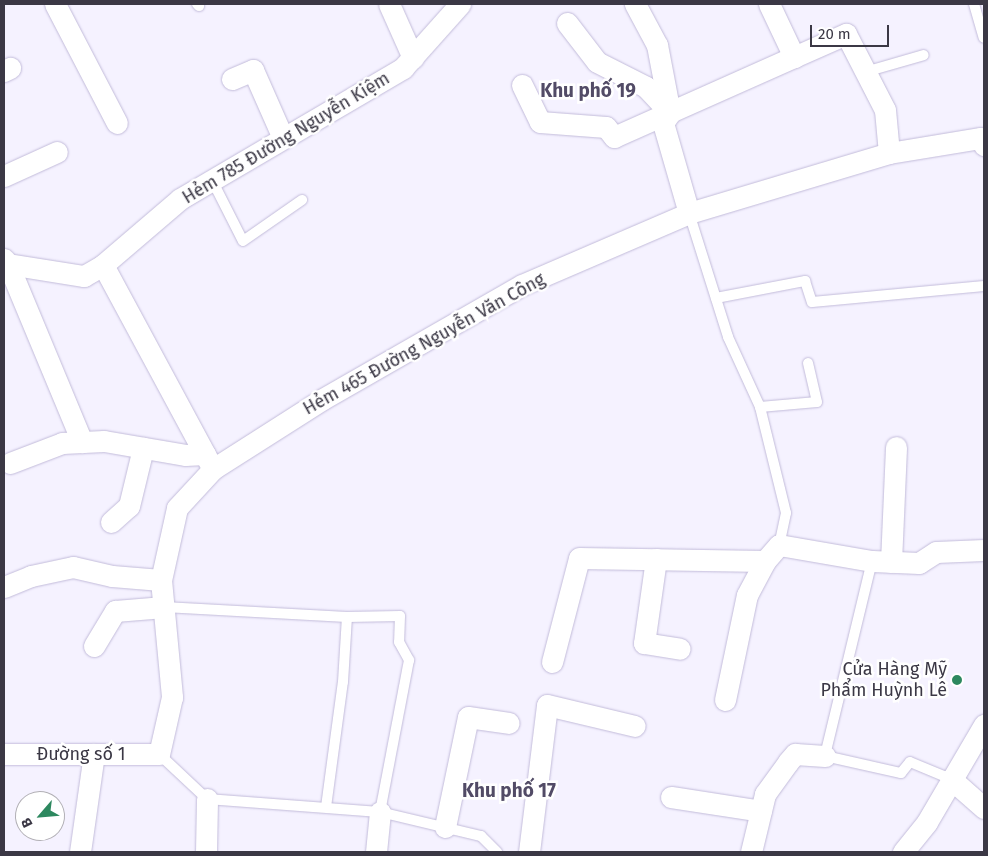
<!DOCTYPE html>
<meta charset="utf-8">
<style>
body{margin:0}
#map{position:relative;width:988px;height:856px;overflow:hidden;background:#f5f2ff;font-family:"Fira Sans",sans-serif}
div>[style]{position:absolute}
.roads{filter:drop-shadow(0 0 1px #c2bbda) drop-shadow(0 0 1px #c2bbda)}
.service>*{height:10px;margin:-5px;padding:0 5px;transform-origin:5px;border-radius:5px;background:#fff}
.minor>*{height:21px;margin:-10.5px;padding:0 10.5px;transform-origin:10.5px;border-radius:10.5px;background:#fff}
.dots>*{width:14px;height:14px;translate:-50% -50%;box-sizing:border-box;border:2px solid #fff;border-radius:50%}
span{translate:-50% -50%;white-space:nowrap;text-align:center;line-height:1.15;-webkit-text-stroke:5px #fff;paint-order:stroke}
.street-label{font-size:18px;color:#3b3845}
.poi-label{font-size:18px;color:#3b3845}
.right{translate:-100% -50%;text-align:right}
.neighbourhood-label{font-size:19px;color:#524b66;font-weight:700}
.frame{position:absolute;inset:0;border:5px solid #3b3845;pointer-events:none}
.north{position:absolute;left:15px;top:791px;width:50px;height:50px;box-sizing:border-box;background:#fff;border:1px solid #b1afb5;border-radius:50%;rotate:243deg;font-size:14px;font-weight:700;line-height:20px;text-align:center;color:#3b3845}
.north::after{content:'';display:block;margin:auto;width:18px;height:22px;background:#2d885f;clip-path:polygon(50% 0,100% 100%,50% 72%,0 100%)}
.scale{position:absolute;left:810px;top:25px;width:79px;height:22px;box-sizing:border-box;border:2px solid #3b3845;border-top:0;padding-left:6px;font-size:15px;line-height:18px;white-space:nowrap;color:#3b3845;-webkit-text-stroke:4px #fff;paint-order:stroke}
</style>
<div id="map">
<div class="roads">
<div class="service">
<div style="left:197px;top:4px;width:3px;rotate:45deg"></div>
<div style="left:974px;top:4px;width:35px;rotate:74deg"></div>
<div style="left:865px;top:72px;width:61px;rotate:-16.1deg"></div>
<div style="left:212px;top:180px;width:68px;rotate:63.1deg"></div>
<div style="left:243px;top:241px;width:72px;rotate:-34.8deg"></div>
<div style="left:689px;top:213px;width:130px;rotate:72.5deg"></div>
<div style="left:728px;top:337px;width:77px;rotate:65.4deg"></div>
<div style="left:760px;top:407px;width:109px;rotate:76.2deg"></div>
<div style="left:786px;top:513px;width:33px;rotate:102deg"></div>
<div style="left:716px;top:298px;width:91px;rotate:-10.8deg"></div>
<div style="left:805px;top:281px;width:22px;rotate:72deg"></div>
<div style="left:812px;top:302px;width:173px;rotate:-5.3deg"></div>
<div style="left:760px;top:407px;width:57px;rotate:-5deg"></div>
<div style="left:817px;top:402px;width:40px;rotate:-103deg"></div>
<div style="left:872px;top:561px;width:201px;rotate:103.6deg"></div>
<div style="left:825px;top:756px;width:78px;rotate:12.6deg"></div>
<div style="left:901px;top:773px;width:14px;rotate:-51deg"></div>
<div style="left:910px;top:762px;width:44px;rotate:22.5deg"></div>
<div style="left:164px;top:607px;width:183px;rotate:3.1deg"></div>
<div style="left:347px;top:617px;width:53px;rotate:-1.1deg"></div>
<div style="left:400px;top:616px;width:26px;rotate:92deg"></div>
<div style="left:399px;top:642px;width:21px;rotate:61deg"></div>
<div style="left:409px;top:660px;width:155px;rotate:100.8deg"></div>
<div style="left:159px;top:754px;width:66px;rotate:43.2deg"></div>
<div style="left:207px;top:799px;width:173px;rotate:4.3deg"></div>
<div style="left:380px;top:812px;width:104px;rotate:13.4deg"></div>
<div style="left:481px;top:836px;width:23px;rotate:45deg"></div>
<div style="left:326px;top:807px;width:126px;rotate:-82.3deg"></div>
<div style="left:343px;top:682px;width:65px;rotate:-86.5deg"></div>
</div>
<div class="minor">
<div style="left:55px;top:4px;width:134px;rotate:62.5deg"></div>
<div style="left:389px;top:4px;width:59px;rotate:66deg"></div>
<div style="left:635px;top:4px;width:47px;rotate:61.8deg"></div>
<div style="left:657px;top:45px;width:69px;rotate:79.2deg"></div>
<div style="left:670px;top:113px;width:12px;rotate:125deg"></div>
<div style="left:663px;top:123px;width:94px;rotate:73.9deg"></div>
<div style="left:769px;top:4px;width:59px;rotate:64.7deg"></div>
<div style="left:794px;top:57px;width:57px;rotate:-23.9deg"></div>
<div style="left:846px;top:34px;width:85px;rotate:62.8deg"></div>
<div style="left:885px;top:110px;width:43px;rotate:84.7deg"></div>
<div style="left:567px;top:23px;width:49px;rotate:52.4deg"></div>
<div style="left:597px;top:62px;width:55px;rotate:27deg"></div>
<div style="left:646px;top:87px;width:34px;rotate:47deg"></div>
<div style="left:4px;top:71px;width:7px;rotate:-27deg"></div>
<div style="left:232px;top:79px;width:23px;rotate:-23deg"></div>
<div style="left:253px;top:70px;width:74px;rotate:66.2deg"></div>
<div style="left:522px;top:85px;width:41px;rotate:64.1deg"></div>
<div style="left:540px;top:122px;width:66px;rotate:4.3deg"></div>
<div style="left:606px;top:127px;width:13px;rotate:51deg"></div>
<div style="left:614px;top:137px;width:197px;rotate:-24deg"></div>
<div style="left:4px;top:176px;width:58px;rotate:-24.4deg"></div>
<div style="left:4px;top:259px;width:6px;rotate:51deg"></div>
<div style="left:8px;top:264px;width:77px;rotate:9deg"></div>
<div style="left:84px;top:276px;width:22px;rotate:-30deg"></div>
<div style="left:103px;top:265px;width:232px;rotate:61.7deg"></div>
<div style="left:213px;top:469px;width:53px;rotate:132.7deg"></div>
<div style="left:177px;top:508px;width:74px;rotate:102.5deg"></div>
<div style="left:161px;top:580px;width:118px;rotate:84.6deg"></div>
<div style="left:172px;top:697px;width:58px;rotate:102.8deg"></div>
<div style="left:159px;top:754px;width:155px;rotate:180deg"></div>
<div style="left:8px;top:264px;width:193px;rotate:67.4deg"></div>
<div style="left:103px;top:265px;width:101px;rotate:-40.6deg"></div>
<div style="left:180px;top:199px;width:259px;rotate:-30.4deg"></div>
<div style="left:403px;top:68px;width:86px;rotate:-48.3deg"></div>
<div style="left:10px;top:463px;width:56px;rotate:-21deg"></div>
<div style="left:62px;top:443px;width:42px;rotate:-2.7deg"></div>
<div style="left:104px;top:441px;width:82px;rotate:9.8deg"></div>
<div style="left:185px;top:455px;width:20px;rotate:-3deg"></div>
<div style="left:213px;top:469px;width:130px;rotate:-32.5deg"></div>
<div style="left:323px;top:399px;width:229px;rotate:-29.8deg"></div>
<div style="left:522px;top:285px;width:182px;rotate:-23.3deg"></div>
<div style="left:689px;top:213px;width:209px;rotate:-16.7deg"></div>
<div style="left:889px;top:153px;width:93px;rotate:-9.3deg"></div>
<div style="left:981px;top:138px;width:8px;rotate:67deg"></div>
<div style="left:111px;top:522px;width:24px;rotate:-42deg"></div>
<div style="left:129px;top:506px;width:60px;rotate:-76.4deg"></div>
<div style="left:656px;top:559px;width:85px;rotate:98.1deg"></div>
<div style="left:644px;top:643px;width:36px;rotate:9deg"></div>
<div style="left:891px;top:562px;width:115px;rotate:-87.5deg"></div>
<div style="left:4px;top:587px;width:29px;rotate:-22deg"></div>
<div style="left:31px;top:576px;width:43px;rotate:-12.1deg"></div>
<div style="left:73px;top:567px;width:40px;rotate:13deg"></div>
<div style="left:112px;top:576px;width:49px;rotate:4.7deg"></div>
<div style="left:94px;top:646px;width:41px;rotate:-59deg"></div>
<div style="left:115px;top:611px;width:49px;rotate:-4.7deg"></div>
<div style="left:552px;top:662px;width:107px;rotate:-75.4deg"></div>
<div style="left:579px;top:558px;width:186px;rotate:0.9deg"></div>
<div style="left:765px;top:561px;width:21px;rotate:-49deg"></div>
<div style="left:779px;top:545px;width:94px;rotate:9.8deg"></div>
<div style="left:872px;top:561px;width:47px;rotate:2.4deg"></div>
<div style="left:919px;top:563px;width:20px;rotate:-33deg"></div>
<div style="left:936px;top:552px;width:48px;rotate:-2.4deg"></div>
<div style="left:725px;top:700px;width:107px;rotate:-78.2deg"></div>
<div style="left:747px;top:595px;width:38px;rotate:-62deg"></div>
<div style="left:951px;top:779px;width:44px;rotate:41.3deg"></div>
<div style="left:671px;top:797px;width:91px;rotate:8.8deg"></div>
<div style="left:445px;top:827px;width:112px;rotate:-78.2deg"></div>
<div style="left:468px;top:717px;width:41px;rotate:8.3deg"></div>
<div style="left:80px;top:852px;width:99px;rotate:-81.9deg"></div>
<div style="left:206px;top:852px;width:53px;rotate:-88.9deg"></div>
<div style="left:376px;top:852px;width:40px;rotate:-84.3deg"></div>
<div style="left:529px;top:852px;width:148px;rotate:-83deg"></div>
<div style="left:547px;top:705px;width:90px;rotate:13.4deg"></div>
<div style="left:751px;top:852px;width:60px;rotate:-76.4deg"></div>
<div style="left:765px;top:794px;width:39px;rotate:-54deg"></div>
<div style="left:788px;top:762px;width:11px;rotate:-49deg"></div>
<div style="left:795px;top:754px;width:30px;rotate:4deg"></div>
<div style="left:903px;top:852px;width:38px;rotate:-51deg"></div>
<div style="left:927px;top:822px;width:113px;rotate:-59.6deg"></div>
</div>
</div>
<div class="dots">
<div style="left:957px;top:680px;background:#2d885f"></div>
</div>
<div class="street-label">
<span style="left:286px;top:138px;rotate:-31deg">Hẻm 785 Đường Nguyễn Kiệm</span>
<span style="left:424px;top:344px;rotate:-29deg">Hẻm 465 Đường Nguyễn Văn Công</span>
<span style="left:81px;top:754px">Đường số 1</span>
</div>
<div class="poi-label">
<span class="right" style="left:947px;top:680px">Cửa Hàng Mỹ<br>Phẩm Huỳnh Lê</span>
</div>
<div class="neighbourhood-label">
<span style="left:588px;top:91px">Khu phố 19</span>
<span style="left:509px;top:791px">Khu phố 17</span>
</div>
<div class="frame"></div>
<div class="north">B</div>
<div class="scale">20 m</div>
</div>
